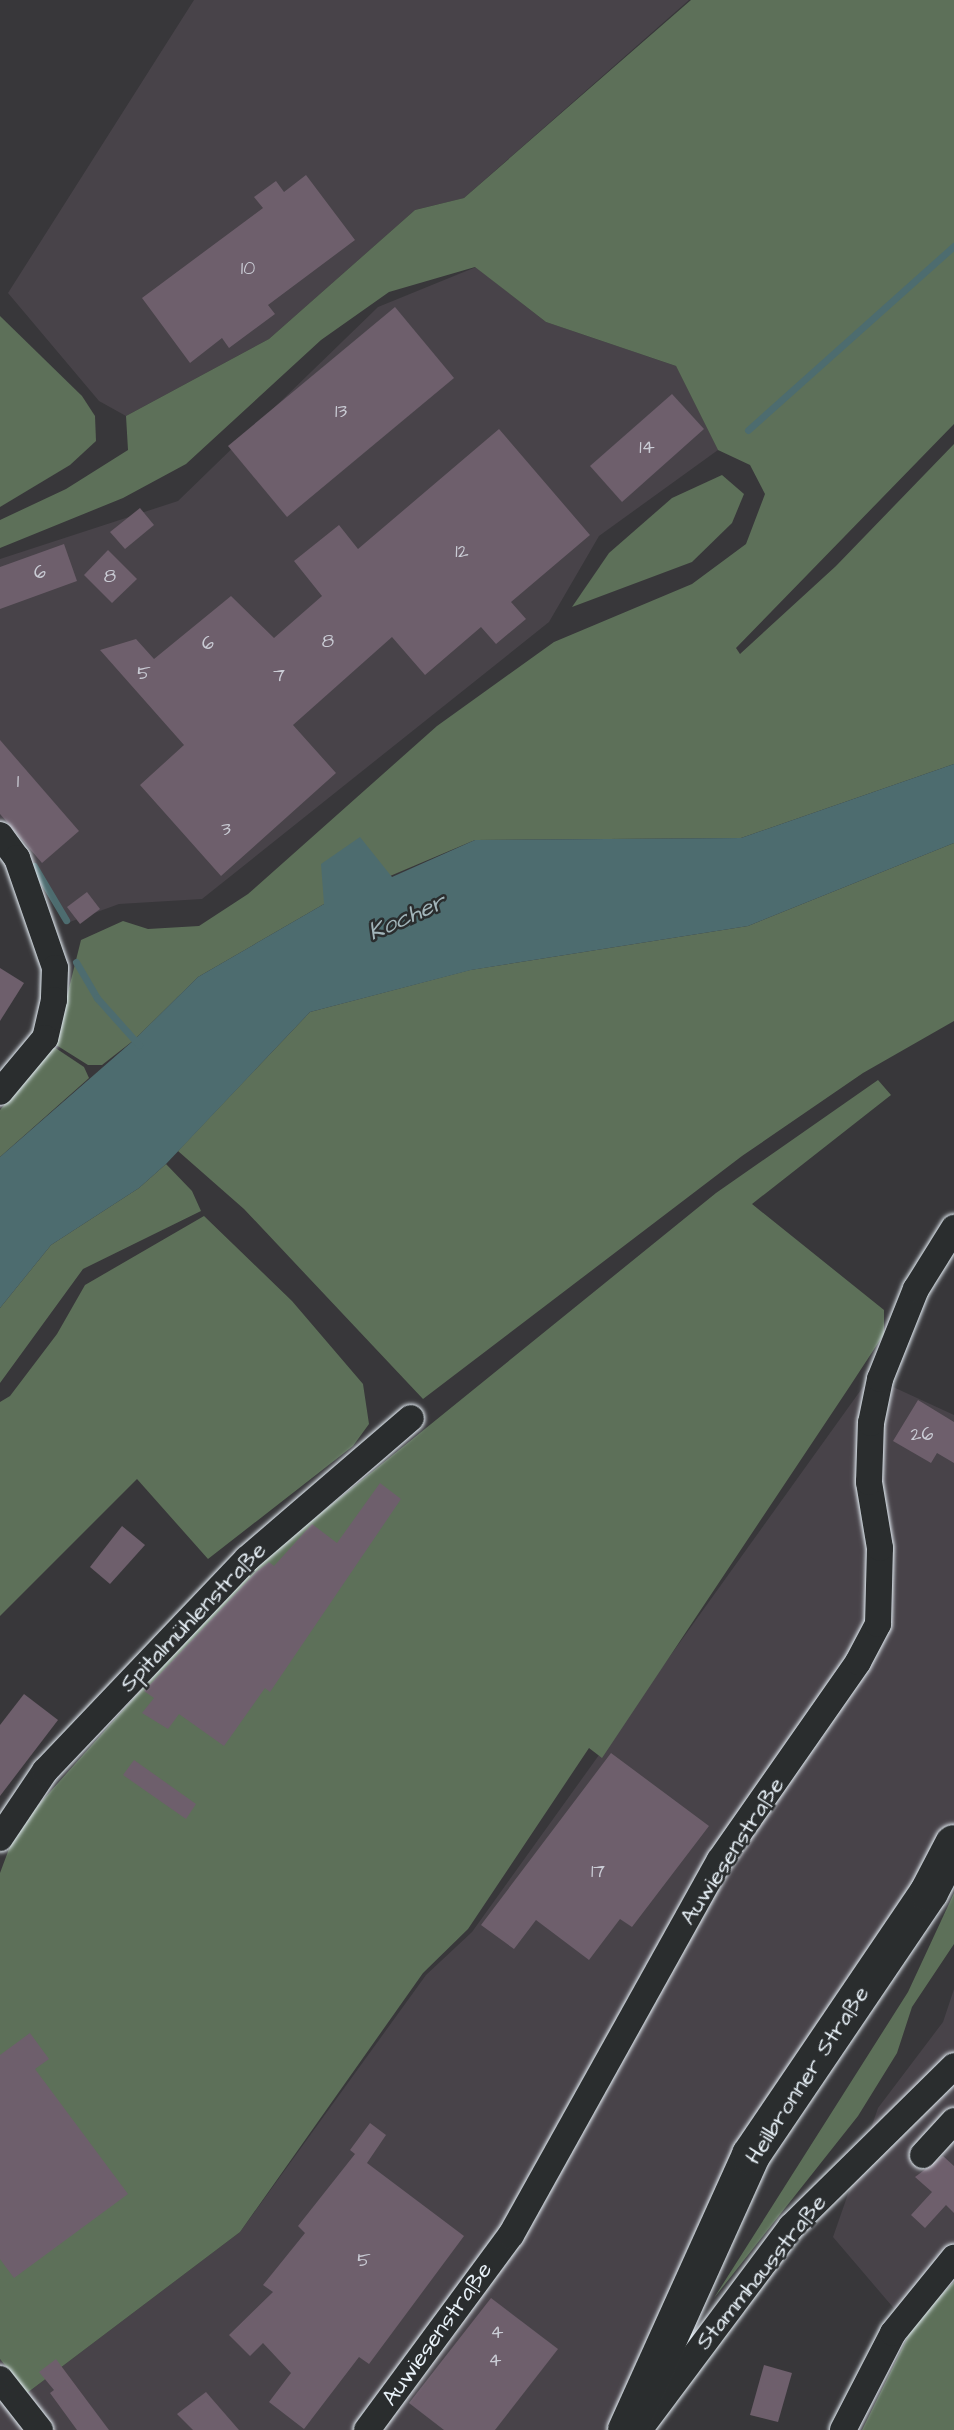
<!DOCTYPE html>
<meta charset="utf-8">
<style>
body{margin:0}
#map{position:relative;width:954px;height:2430px;overflow:hidden;background:#38373a;font-family:"Architects Daughter",sans-serif}
div>[style]{position:absolute}
.built>*{inset:0;background:#484349}
.green>*{inset:0;background:#5d7059}
.water>*{inset:0;background:#4d6c6f}
.stream>*{height:7px;margin:-3.5px;padding:0 3.5px;transform-origin:3.5px;border-radius:3.5px;background:#4d6c6f}
.building>*{inset:0;background:#6e5f6c}
.roads{filter:drop-shadow(0 0 2px #e8f1f8) drop-shadow(0 0 2px #e8f1f8)}
.minor>*{height:26px;margin:-13px;padding:0 13px;transform-origin:13px;border-radius:13px;background:#2a2d2e}
.primary>*{height:38px;margin:-19px;padding:0 19px;transform-origin:19px;border-radius:19px;background:#2a2d2e}
span{translate:-50% -50%;white-space:nowrap;text-align:center;line-height:1.15;-webkit-text-stroke:5px #2a2d2e;paint-order:stroke}
.number-label{font-size:19px;color:#caccd5}
.number-label span{-webkit-text-stroke-width:0}
.street-label{font-size:23px;color:#e8f1f8}
.water-label{font-size:24px;color:#a2b5ba;font-style:italic}
</style>
<div id="map">
<div class="built">
<div style="clip-path:polygon(194px 0,689px 0,464px 198px,415px 210px,269px 339px,126px 416px,99px 401px,8px 293px)"></div>
<div style="clip-path:polygon(476px 267px,546px 322px,676px 366px,718px 450px,599px 536px,549px 622px,202px 899px,119px 904px,67px 923px,0 824px,0 559px,178px 501px,378px 307px)"></div>
<div style="clip-path:polygon(891px 1386px,954px 1415px,954px 1844px,751px 2155px,622px 2430px,0 2430px,0 2359px,27px 2393px,240px 2232px,426px 1975px,472px 1932px,863px 1387px)"></div>
<div style="clip-path:polygon(954px 1989px,954px 2245px,897px 2312px,833px 2237px,878px 2108px,943px 2022px)"></div>
</div>
<div class="green">
<div style="clip-path:polygon(691px 0,954px 0,954px 424px,736px 648px,740px 654px,836px 566px,954px 444px,954px 764px,741px 838px,475px 840px,324px 904px,198px 977px,134px 1040px,102px 1065px,88px 1065px,45px 1038px,67px 996px,81px 940px,123px 921px,148px 929px,199px 926px,248px 894px,437px 726px,554px 642px,692px 584px,746px 544px,765px 494px,750px 465px,718px 450px,676px 366px,546px 322px,475px 267px,389px 292px,321px 340px,186px 464px,123px 498px,0 548px,0 520px,66px 489px,128px 450px,126px 416px,269px 339px,415px 210px,464px 198px)"></div>
<div style="clip-path:polygon(0 316px,82px 396px,95px 416px,96px 441px,70px 465px,0 507px)"></div>
<div style="clip-path:polygon(722px 475px,744px 494px,732px 523px,692px 562px,572px 607px,609px 553px,672px 498px)"></div>
<div style="clip-path:polygon(954px 843px,954px 1021px,863px 1073px,742px 1156px,423px 1399px,244px 1209px,178px 1151px,310px 1012px,470px 970px,748px 926px)"></div>
<div style="clip-path:polygon(54px 1047px,84px 1067px,89px 1078px,0 1157px,0 1110px)"></div>
<div style="clip-path:polygon(878px 1080px,891px 1095px,752px 1204px,884px 1310px,884px 1334px,850px 1386px,602px 1758px,589px 1748px,468px 1929px,423px 1973px,240px 2232px,27px 2393px,0 2359px,0 1873px,16px 1830px,241px 1578px,716px 1193px)"></div>
<div style="clip-path:polygon(166px 1164px,192px 1191px,201px 1211px,83px 1269px,0 1383px,0 1308px,51px 1245px,139px 1188px)"></div>
<div style="clip-path:polygon(204px 1216px,292px 1301px,363px 1384px,369px 1424px,353px 1446px,208px 1559px,137px 1479px,0 1616px,0 1402px,10px 1396px,57px 1334px,85px 1285px)"></div>
<div style="clip-path:polygon(954px 1893px,954px 1944px,912px 2007px,897px 2053px,858px 2116px,714px 2298px,908px 1992px)"></div>
<div style="clip-path:polygon(954px 2282px,954px 2430px,862px 2430px,916px 2320px)"></div>
</div>
<div class="water">
<div style="clip-path:polygon(954px 764px,954px 843px,748px 926px,471px 970px,310px 1012px,166px 1164px,139px 1188px,51px 1245px,0 1308px,0 1157px,134px 1040px,198px 977px,324px 904px,321px 864px,360px 837px,392px 877px,475px 840px,741px 838px)"></div>
</div>
<div class="stream">
<div style="left:748px;top:430px;width:276px;rotate:-41.8deg"></div>
<div style="left:34px;top:866px;width:63px;rotate:59.3deg"></div>
<div style="left:76px;top:962px;width:42px;rotate:59.7deg"></div>
<div style="left:97px;top:998px;width:63px;rotate:48.2deg"></div>
</div>
<div class="building">
<div style="clip-path:polygon(306px 175px,355px 240px,268px 305px,275px 314px,229px 348px,222px 338px,190px 363px,142px 298px,263px 208px,254px 197px,276px 181px,284px 192px)"></div>
<div style="clip-path:polygon(395px 307px,454px 378px,287px 517px,228px 446px)"></div>
<div style="clip-path:polygon(672px 394px,704px 429px,622px 502px,590px 466px)"></div>
<div style="clip-path:polygon(499px 429px,590px 535px,511px 602px,526px 619px,496px 644px,481px 627px,425px 675px,392px 637px,293px 725px,336px 773px,221px 876px,140px 785px,184px 745px,100px 650px,136px 639px,154px 659px,231px 596px,274px 638px,322px 596px,294px 561px,339px 525px,358px 549px)"></div>
<div style="clip-path:polygon(140px 508px,154px 525px,125px 549px,110px 532px)"></div>
<div style="clip-path:polygon(64px 544px,77px 581px,0 609px,0 567px)"></div>
<div style="clip-path:polygon(108px 550px,137px 579px,112px 603px,84px 575px)"></div>
<div style="clip-path:polygon(0 740px,79px 831px,42px 863px,0 814px)"></div>
<div style="clip-path:polygon(87px 892px,100px 909px,80px 924px,67px 907px)"></div>
<div style="clip-path:polygon(0 968px,24px 983px,0 1021px)"></div>
<div style="clip-path:polygon(918px 1400px,954px 1422px,954px 1463px,937px 1453px,931px 1463px,893px 1441px)"></div>
<div style="clip-path:polygon(380px 1483px,401px 1499px,270px 1692px,265px 1688px,224px 1746px,179px 1714px,168px 1729px,142px 1713px,154px 1698px,144px 1691px,256px 1572px,269px 1562px,274px 1566px,312px 1524px,337px 1543px)"></div>
<div style="clip-path:polygon(122px 1526px,145px 1545px,110px 1584px,90px 1567px)"></div>
<div style="clip-path:polygon(24px 1694px,58px 1720px,0 1796px,0 1725px)"></div>
<div style="clip-path:polygon(611px 1753px,709px 1826px,632px 1927px,620px 1919px,589px 1960px,536px 1920px,514px 1949px,481px 1925px)"></div>
<div style="clip-path:polygon(134px 1760px,196px 1804px,186px 1819px,123px 1775px)"></div>
<div style="clip-path:polygon(30px 2033px,49px 2059px,35px 2069px,128px 2194px,14px 2278px,0 2259px,0 2055px)"></div>
<div style="clip-path:polygon(370px 2123px,386px 2135px,367px 2163px,464px 2236px,369px 2364px,359px 2357px,304px 2429px,269px 2402px,291px 2373px,263px 2343px,250px 2356px,229px 2335px,273px 2292px,263px 2285px,305px 2233px,298px 2226px,355px 2154px,350px 2150px)"></div>
<div style="clip-path:polygon(943px 2156px,954px 2166px,954px 2213px,946px 2205px,925px 2228px,911px 2215px,932px 2192px,915px 2177px)"></div>
<div style="clip-path:polygon(491px 2298px,558px 2349px,495px 2430px,444px 2430px,409px 2403px)"></div>
<div style="clip-path:polygon(56px 2359px,88px 2402px,109px 2430px,77px 2430px,50px 2393px,54px 2390px,39px 2372px)"></div>
<div style="clip-path:polygon(764px 2365px,792px 2373px,778px 2422px,750px 2415px)"></div>
<div style="clip-path:polygon(206px 2392px,239px 2430px,193px 2430px,177px 2414px)"></div>
</div>
<div class="roads">
<div class="minor">
<div style="left:0;top:835px;width:29px;rotate:54deg"></div>
<div style="left:17px;top:858px;width:116px;rotate:70.9deg"></div>
<div style="left:55px;top:968px;width:32px;rotate:92deg"></div>
<div style="left:54px;top:1000px;width:39px;rotate:103deg"></div>
<div style="left:45px;top:1038px;width:70px;rotate:129.8deg"></div>
<div style="left:0;top:1838px;width:81px;rotate:-56.1deg"></div>
<div style="left:45px;top:1771px;width:293px;rotate:-46.4deg"></div>
<div style="left:247px;top:1559px;width:216px;rotate:-40.7deg"></div>
<div style="left:923px;top:2155px;width:46px;rotate:-47.6deg"></div>
<div style="left:0;top:2379px;width:65px;rotate:51.9deg"></div>
<div style="left:642px;top:2426px;width:249px;rotate:-53.2deg"></div>
<div style="left:791px;top:2227px;width:229px;rotate:-44.6deg"></div>
<div style="left:367px;top:2430px;width:242px;rotate:-53.6deg"></div>
<div style="left:511px;top:2235px;width:429px;rotate:-60.9deg"></div>
<div style="left:720px;top:1860px;width:241px;rotate:-55.1deg"></div>
<div style="left:858px;top:1662px;width:43px;rotate:-62.2deg"></div>
<div style="left:878px;top:1624px;width:76px;rotate:-88.5deg"></div>
<div style="left:880px;top:1548px;width:67px;rotate:-99.5deg"></div>
<div style="left:869px;top:1482px;width:59px;rotate:-88.1deg"></div>
<div style="left:871px;top:1423px;width:45px;rotate:-78.4deg"></div>
<div style="left:880px;top:1379px;width:97px;rotate:-68.2deg"></div>
<div style="left:916px;top:1289px;width:72px;rotate:-58.1deg"></div>
<div style="left:843px;top:2430px;width:109px;rotate:-62.7deg"></div>
<div style="left:893px;top:2333px;width:97px;rotate:-50.9deg"></div>
</div>
<div class="primary">
<div style="left:627px;top:2430px;width:302px;rotate:-65.7deg"></div>
<div style="left:751px;top:2155px;width:318px;rotate:-55.9deg"></div>
<div style="left:929px;top:1892px;width:54px;rotate:-62.5deg"></div>
</div>
</div>
<div class="number-label">
<span style="left:248px;top:269px">10</span>
<span style="left:341px;top:412px">13</span>
<span style="left:647px;top:448px">14</span>
<span style="left:462px;top:552px">12</span>
<span style="left:40px;top:573px">6</span>
<span style="left:110px;top:577px">8</span>
<span style="left:328px;top:642px">8</span>
<span style="left:208px;top:644px">6</span>
<span style="left:144px;top:674px">5</span>
<span style="left:279px;top:676px">7</span>
<span style="left:18px;top:782px">1</span>
<span style="left:226px;top:830px">3</span>
<span style="left:922px;top:1435px">26</span>
<span style="left:598px;top:1872px">17</span>
<span style="left:364px;top:2261px">5</span>
<span style="left:497px;top:2333px">4</span>
<span style="left:495px;top:2361px">4</span>
</div>
<div class="street-label">
<span style="left:193px;top:1617px;rotate:-46deg">Spitalmühlenstraße</span>
<span style="left:732px;top:1851px;rotate:-57deg">Auwiesenstraße</span>
<span style="left:807px;top:2075px;rotate:-57deg">Heilbronner Straße</span>
<span style="left:761px;top:2272px;rotate:-51deg">Stammhausstraße</span>
<span style="left:437px;top:2334px;rotate:-54deg">Auwiesenstraße</span>
</div>
<div class="water-label">
<span style="left:407px;top:918px;rotate:-24deg">Kocher</span>
</div>
</div>
